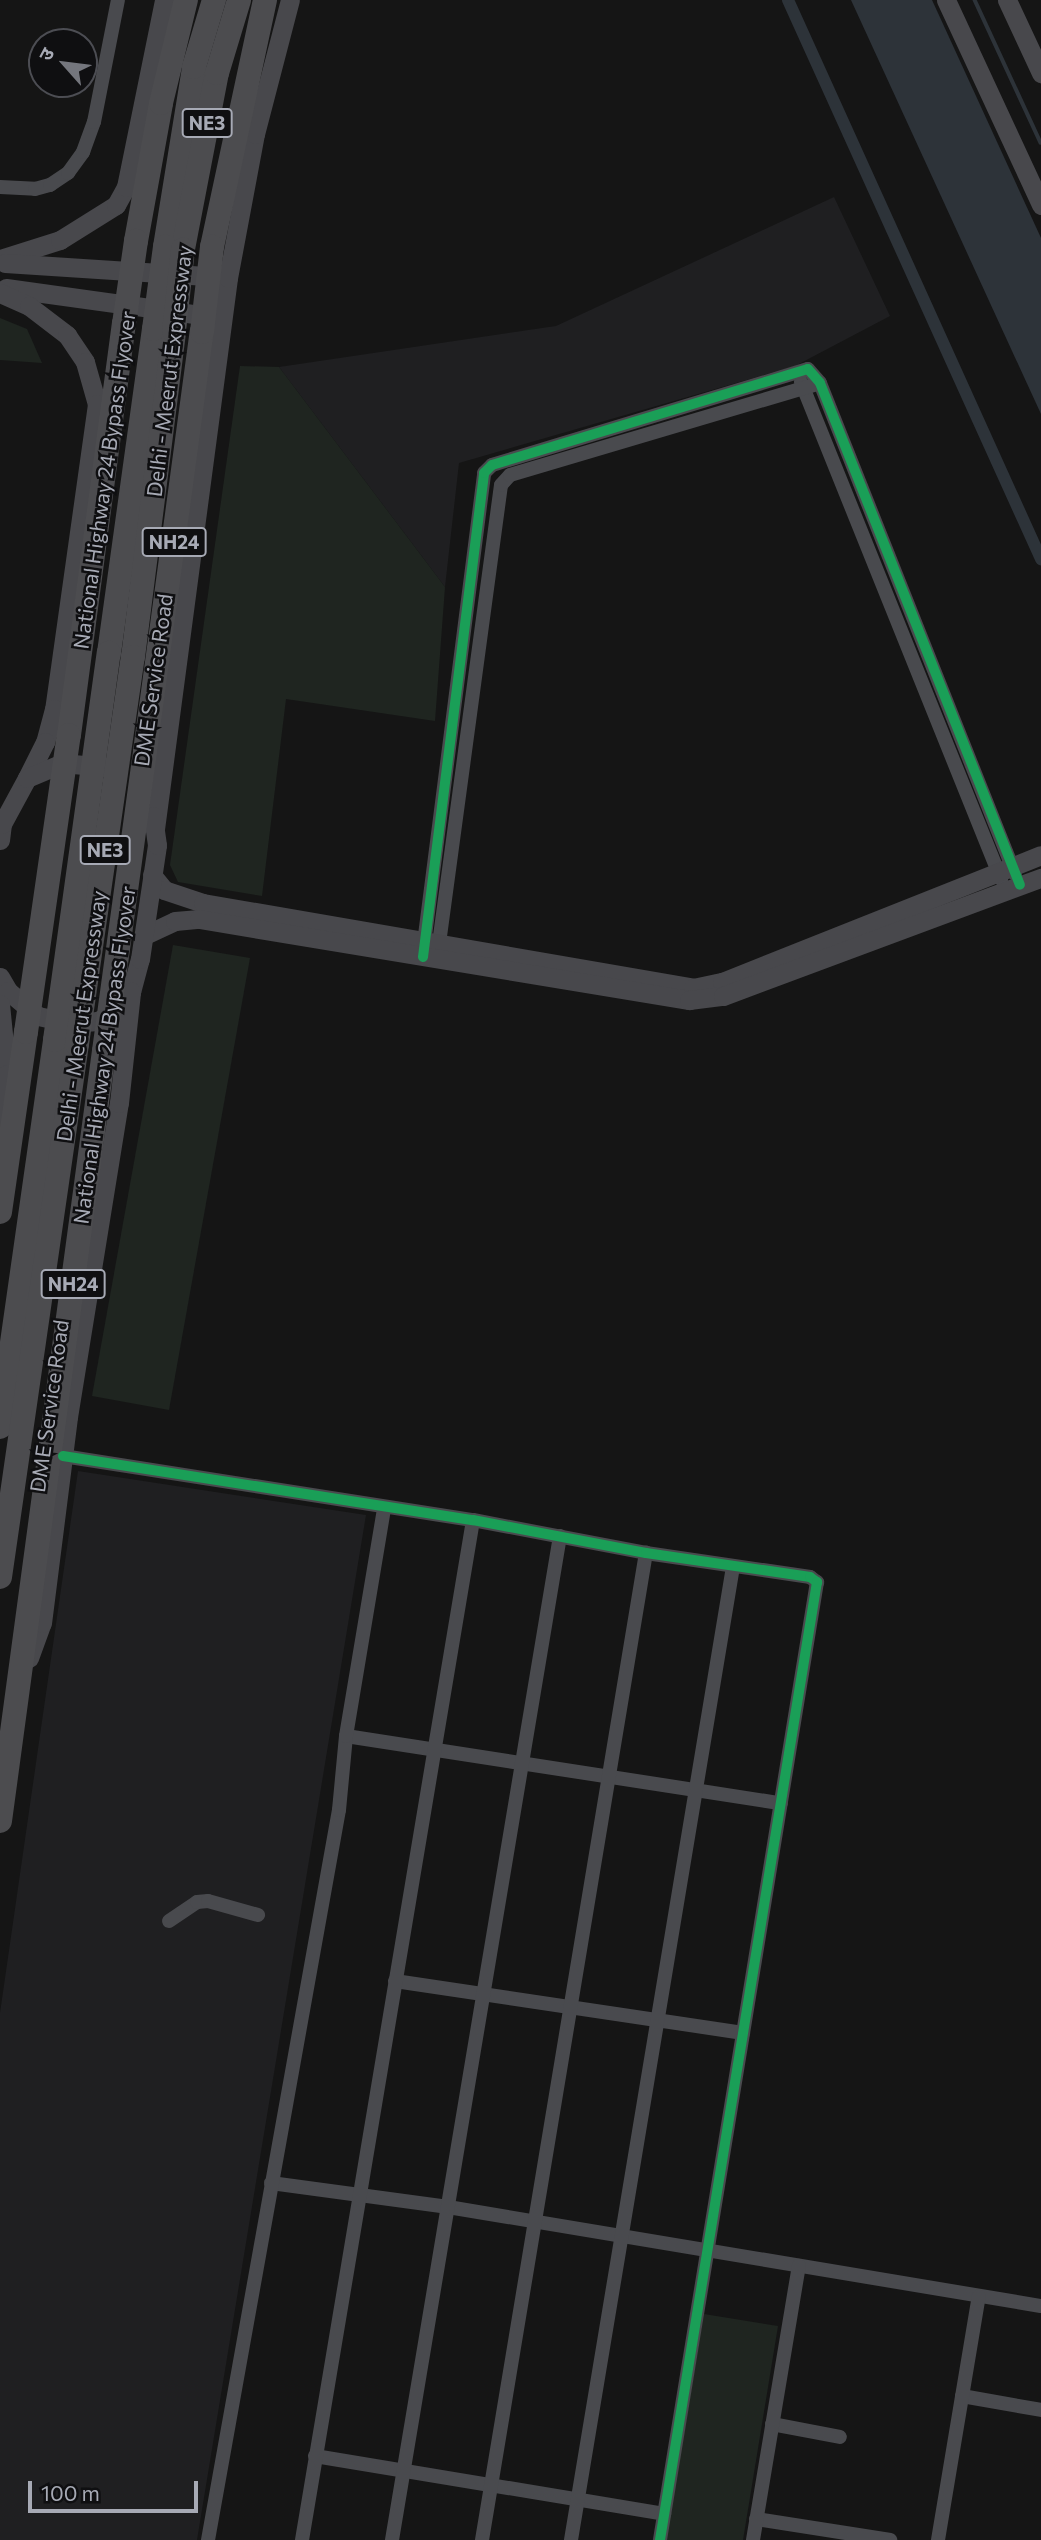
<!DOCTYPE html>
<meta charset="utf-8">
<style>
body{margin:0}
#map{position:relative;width:1041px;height:2540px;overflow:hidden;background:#151515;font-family:Commissioner,"Noto Sans Devanagari",sans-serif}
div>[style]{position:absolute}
.built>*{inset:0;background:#1f1f21}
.green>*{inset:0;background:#1f2520}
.water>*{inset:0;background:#2d3339}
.stream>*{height:3.5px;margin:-1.75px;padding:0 1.75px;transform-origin:1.75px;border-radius:1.75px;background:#2d3339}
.canal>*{height:12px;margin:-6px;padding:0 6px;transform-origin:6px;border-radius:6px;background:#2d3339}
.street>*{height:14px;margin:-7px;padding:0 7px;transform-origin:7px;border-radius:7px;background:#494a4e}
.secondary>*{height:19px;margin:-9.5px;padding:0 9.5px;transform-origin:9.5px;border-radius:9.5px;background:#48484c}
.highway>*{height:24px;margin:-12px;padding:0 12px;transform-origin:12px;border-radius:12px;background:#4c4c4f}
.highway-bridge>*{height:24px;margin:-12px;padding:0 12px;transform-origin:12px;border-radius:12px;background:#4c4c4f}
.cycleway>*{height:10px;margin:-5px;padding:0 5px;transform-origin:5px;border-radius:5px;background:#1a9f57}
span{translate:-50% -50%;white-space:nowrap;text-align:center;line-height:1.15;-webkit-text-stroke:5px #0f0f11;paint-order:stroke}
.shield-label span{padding:2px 5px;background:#0f0f11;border:2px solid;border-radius:5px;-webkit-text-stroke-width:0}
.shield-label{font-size:19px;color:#a7aab5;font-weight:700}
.street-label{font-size:21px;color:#a7aab5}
.north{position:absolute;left:28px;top:28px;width:70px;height:70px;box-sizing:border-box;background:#0f0f11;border:2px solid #4c4d53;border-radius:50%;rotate:298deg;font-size:19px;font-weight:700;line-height:28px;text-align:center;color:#a7aab5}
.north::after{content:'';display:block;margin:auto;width:24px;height:32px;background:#74767d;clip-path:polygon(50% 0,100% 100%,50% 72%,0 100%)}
.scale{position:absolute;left:28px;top:2481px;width:170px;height:32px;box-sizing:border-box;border:4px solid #a7aab5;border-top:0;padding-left:9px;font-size:21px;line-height:24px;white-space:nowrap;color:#a7aab5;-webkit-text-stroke:5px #0f0f11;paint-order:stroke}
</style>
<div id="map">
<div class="built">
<div style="clip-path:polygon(834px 197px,890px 316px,795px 366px,459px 463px,445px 587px,279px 367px,556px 326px)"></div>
<div style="clip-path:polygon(78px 1471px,366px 1515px,197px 2540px,0 2540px,0 2013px)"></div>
</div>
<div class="green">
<div style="clip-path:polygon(0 318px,27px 329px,42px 363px,0 360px)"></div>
<div style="clip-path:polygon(240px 366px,279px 367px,445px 587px,435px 721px,286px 699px,262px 896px,178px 882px,170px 865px)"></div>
<div style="clip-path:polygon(173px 945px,250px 958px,169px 1410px,92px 1396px)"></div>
<div style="clip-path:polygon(704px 2314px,778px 2326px,743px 2540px,666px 2540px)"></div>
</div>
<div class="water">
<div style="clip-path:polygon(851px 0,932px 0,1041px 238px,1041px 414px)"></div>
</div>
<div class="stream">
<div style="left:975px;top:0;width:157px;rotate:65.2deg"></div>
</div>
<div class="canal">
<div style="left:788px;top:0;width:614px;rotate:65.65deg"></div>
</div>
<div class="street">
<div style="left:0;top:187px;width:35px;rotate:3deg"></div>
<div style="left:35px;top:189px;width:16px;rotate:-15deg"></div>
<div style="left:50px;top:185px;width:22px;rotate:-34deg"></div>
<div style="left:68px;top:173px;width:26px;rotate:-54deg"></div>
<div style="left:83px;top:152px;width:32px;rotate:-70deg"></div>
<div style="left:94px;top:122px;width:124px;rotate:-78.9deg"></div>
<div style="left:801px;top:382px;width:536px;rotate:68.08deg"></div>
<div style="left:423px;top:951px;width:482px;rotate:-82.7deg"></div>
<div style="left:484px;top:473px;width:11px;rotate:-45deg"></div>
<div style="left:492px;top:465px;width:330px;rotate:-16.9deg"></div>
<div style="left:808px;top:369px;width:18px;rotate:49deg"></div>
<div style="left:820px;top:383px;width:528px;rotate:68.34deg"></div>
<div style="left:438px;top:951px;width:470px;rotate:-82.3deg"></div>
<div style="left:501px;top:485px;width:13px;rotate:-48deg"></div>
<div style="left:510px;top:475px;width:323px;rotate:-16.5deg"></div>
<div style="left:63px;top:1456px;width:415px;rotate:8.9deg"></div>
<div style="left:473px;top:1520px;width:176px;rotate:10.8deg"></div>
<div style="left:646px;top:1553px;width:166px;rotate:8.3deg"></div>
<div style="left:810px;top:1577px;width:9px;rotate:36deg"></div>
<div style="left:817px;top:1582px;width:971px;rotate:99.31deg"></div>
<div style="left:346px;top:1736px;width:440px;rotate:8.8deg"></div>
<div style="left:169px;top:1921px;width:34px;rotate:-34deg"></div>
<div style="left:197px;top:1902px;width:11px;rotate:-5deg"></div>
<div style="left:208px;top:1901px;width:52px;rotate:15.6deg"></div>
<div style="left:395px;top:1981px;width:352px;rotate:8.5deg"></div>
<div style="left:271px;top:2183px;width:179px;rotate:7.7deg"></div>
<div style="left:448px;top:2207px;width:601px;rotate:9.48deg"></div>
<div style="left:962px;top:2396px;width:80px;rotate:10deg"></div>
<div style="left:772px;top:2424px;width:69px;rotate:10.8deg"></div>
<div style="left:315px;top:2456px;width:354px;rotate:9.4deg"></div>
<div style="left:756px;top:2519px;width:136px;rotate:8.9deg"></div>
<div style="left:208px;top:2540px;width:742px;rotate:-79.83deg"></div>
<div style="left:339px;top:1810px;width:74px;rotate:-84.6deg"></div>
<div style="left:346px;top:1736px;width:230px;rotate:-80.5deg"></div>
<div style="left:302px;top:2540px;width:1034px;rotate:-80.48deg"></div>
<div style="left:392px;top:2540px;width:1018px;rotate:-80.5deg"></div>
<div style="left:482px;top:2540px;width:1001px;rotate:-80.57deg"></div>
<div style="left:571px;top:2540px;width:986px;rotate:-80.55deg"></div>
<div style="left:753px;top:2540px;width:278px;rotate:-80.5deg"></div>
<div style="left:938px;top:2540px;width:247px;rotate:-80.5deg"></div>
</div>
<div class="secondary">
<div style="left:946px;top:0;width:226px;rotate:65.1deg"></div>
<div style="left:1007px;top:0;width:81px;rotate:65deg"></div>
<div style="left:0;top:259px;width:63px;rotate:-17.6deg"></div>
<div style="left:60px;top:240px;width:66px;rotate:-32deg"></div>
<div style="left:116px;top:205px;width:21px;rotate:-61deg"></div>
<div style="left:126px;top:187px;width:191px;rotate:-78.5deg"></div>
<div style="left:5px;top:263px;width:217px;rotate:3.7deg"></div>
<div style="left:6px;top:288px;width:212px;rotate:7.9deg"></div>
<div style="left:0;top:293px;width:32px;rotate:24deg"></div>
<div style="left:29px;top:306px;width:48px;rotate:37.3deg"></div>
<div style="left:67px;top:335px;width:32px;rotate:56deg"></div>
<div style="left:85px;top:362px;width:44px;rotate:74.1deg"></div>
<div style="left:97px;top:404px;width:308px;rotate:98deg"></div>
<div style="left:54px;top:709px;width:34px;rotate:105deg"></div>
<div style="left:45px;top:742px;width:40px;rotate:116.6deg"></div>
<div style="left:155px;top:829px;width:556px;rotate:-82.45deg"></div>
<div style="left:228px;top:278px;width:147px;rotate:-79.4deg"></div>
<div style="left:255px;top:134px;width:138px;rotate:-75.4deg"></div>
<div style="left:0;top:840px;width:16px;rotate:-83deg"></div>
<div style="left:2px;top:824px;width:52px;rotate:-61.5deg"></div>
<div style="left:27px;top:778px;width:38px;rotate:-23deg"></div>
<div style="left:62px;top:763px;width:44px;rotate:5.2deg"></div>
<div style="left:152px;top:875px;width:19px;rotate:51deg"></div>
<div style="left:164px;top:890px;width:41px;rotate:18.4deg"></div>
<div style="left:203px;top:903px;width:497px;rotate:9.8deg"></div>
<div style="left:693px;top:988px;width:30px;rotate:-12deg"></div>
<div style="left:722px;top:982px;width:343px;rotate:-21.7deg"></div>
<div style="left:143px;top:936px;width:35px;rotate:-25deg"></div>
<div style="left:175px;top:921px;width:24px;rotate:-5deg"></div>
<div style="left:199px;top:919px;width:497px;rotate:9.4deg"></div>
<div style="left:689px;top:1000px;width:34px;rotate:-7deg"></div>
<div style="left:723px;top:996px;width:339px;rotate:-20.4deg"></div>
<div style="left:0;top:977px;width:16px;rotate:60deg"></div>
<div style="left:8px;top:991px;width:39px;rotate:40deg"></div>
<div style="left:38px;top:1016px;width:33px;rotate:12deg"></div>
<div style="left:70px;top:1023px;width:28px;rotate:-4deg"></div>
<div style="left:98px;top:1021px;width:26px;rotate:-32deg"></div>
<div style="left:120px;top:1007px;width:19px;rotate:-54deg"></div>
<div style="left:131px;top:992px;width:34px;rotate:-75deg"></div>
<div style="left:140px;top:959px;width:115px;rotate:-81.5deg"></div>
<div style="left:157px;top:845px;width:29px;rotate:-98deg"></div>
<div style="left:0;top:1004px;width:70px;rotate:84.3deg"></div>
<div style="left:7px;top:1074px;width:52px;rotate:97.7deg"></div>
<div style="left:29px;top:1658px;width:37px;rotate:-70deg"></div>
<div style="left:42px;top:1623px;width:208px;rotate:-82.8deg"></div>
<div style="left:68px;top:1417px;width:318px;rotate:-80.8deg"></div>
<div style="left:119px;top:1103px;width:112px;rotate:-83.8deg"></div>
</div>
<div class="highway">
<div style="left:136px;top:241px;width:140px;rotate:-79.7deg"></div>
<div style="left:161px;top:103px;width:106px;rotate:-76.4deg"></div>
<div style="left:165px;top:247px;width:182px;rotate:-80.8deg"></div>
<div style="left:194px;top:67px;width:70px;rotate:-73.4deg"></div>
<div style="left:212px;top:247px;width:253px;rotate:-77.9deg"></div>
<div style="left:183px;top:249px;width:179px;rotate:-79.1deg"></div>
<div style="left:217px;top:73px;width:76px;rotate:-73.2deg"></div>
<div style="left:109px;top:653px;width:327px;rotate:-82.1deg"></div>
<div style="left:133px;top:657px;width:329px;rotate:-82.8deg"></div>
<div style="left:69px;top:735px;width:415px;rotate:-82.4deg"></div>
<div style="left:145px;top:751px;width:423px;rotate:-82.3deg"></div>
<div style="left:0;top:1212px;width:182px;rotate:-81.8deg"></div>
<div style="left:0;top:1427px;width:391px;rotate:-81.9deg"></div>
<div style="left:0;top:1577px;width:539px;rotate:-81.78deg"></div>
<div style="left:0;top:1821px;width:777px;rotate:-82.31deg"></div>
</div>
<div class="highway-bridge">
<div style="left:124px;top:324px;width:84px;rotate:-81.8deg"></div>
<div style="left:154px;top:329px;width:83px;rotate:-82.4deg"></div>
<div style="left:174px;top:331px;width:82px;rotate:-83.7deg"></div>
<div style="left:202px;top:332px;width:86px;rotate:-83.3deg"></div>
<div style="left:26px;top:1032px;width:300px;rotate:-81.8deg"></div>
<div style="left:55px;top:1040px;width:391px;rotate:-82.1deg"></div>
<div style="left:77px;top:1044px;width:391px;rotate:-81.8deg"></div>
<div style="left:104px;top:1051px;width:303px;rotate:-82.2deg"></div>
</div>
<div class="cycleway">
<div style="left:423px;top:957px;width:488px;rotate:-82.8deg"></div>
<div style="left:484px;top:473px;width:11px;rotate:-45deg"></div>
<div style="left:492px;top:465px;width:330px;rotate:-16.9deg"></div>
<div style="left:808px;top:369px;width:18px;rotate:49deg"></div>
<div style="left:820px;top:383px;width:540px;rotate:68.28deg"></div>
<div style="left:63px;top:1456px;width:415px;rotate:8.9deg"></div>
<div style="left:473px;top:1520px;width:176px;rotate:10.8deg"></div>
<div style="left:646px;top:1553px;width:166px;rotate:8.3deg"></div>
<div style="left:810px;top:1577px;width:9px;rotate:36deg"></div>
<div style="left:817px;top:1582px;width:971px;rotate:99.31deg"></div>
</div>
<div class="shield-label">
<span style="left:207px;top:123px">NE3</span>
<span style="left:174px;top:542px">NH24</span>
<span style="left:105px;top:850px">NE3</span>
<span style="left:73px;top:1284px">NH24</span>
</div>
<div class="street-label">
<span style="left:169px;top:371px;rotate:-83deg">Delhi - Meerut Expressway</span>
<span style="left:104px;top:480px;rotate:-82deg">National Highway 24 Bypass Flyover</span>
<span style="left:153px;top:680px;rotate:-82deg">DME Service Road</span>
<span style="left:81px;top:1016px;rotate:-82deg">Delhi - Meerut Expressway</span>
<span style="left:104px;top:1055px;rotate:-82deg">National Highway 24 Bypass Flyover</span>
<span style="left:49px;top:1406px;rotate:-82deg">DME Service Road</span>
</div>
<div class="north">उ</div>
<div class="scale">100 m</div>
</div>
